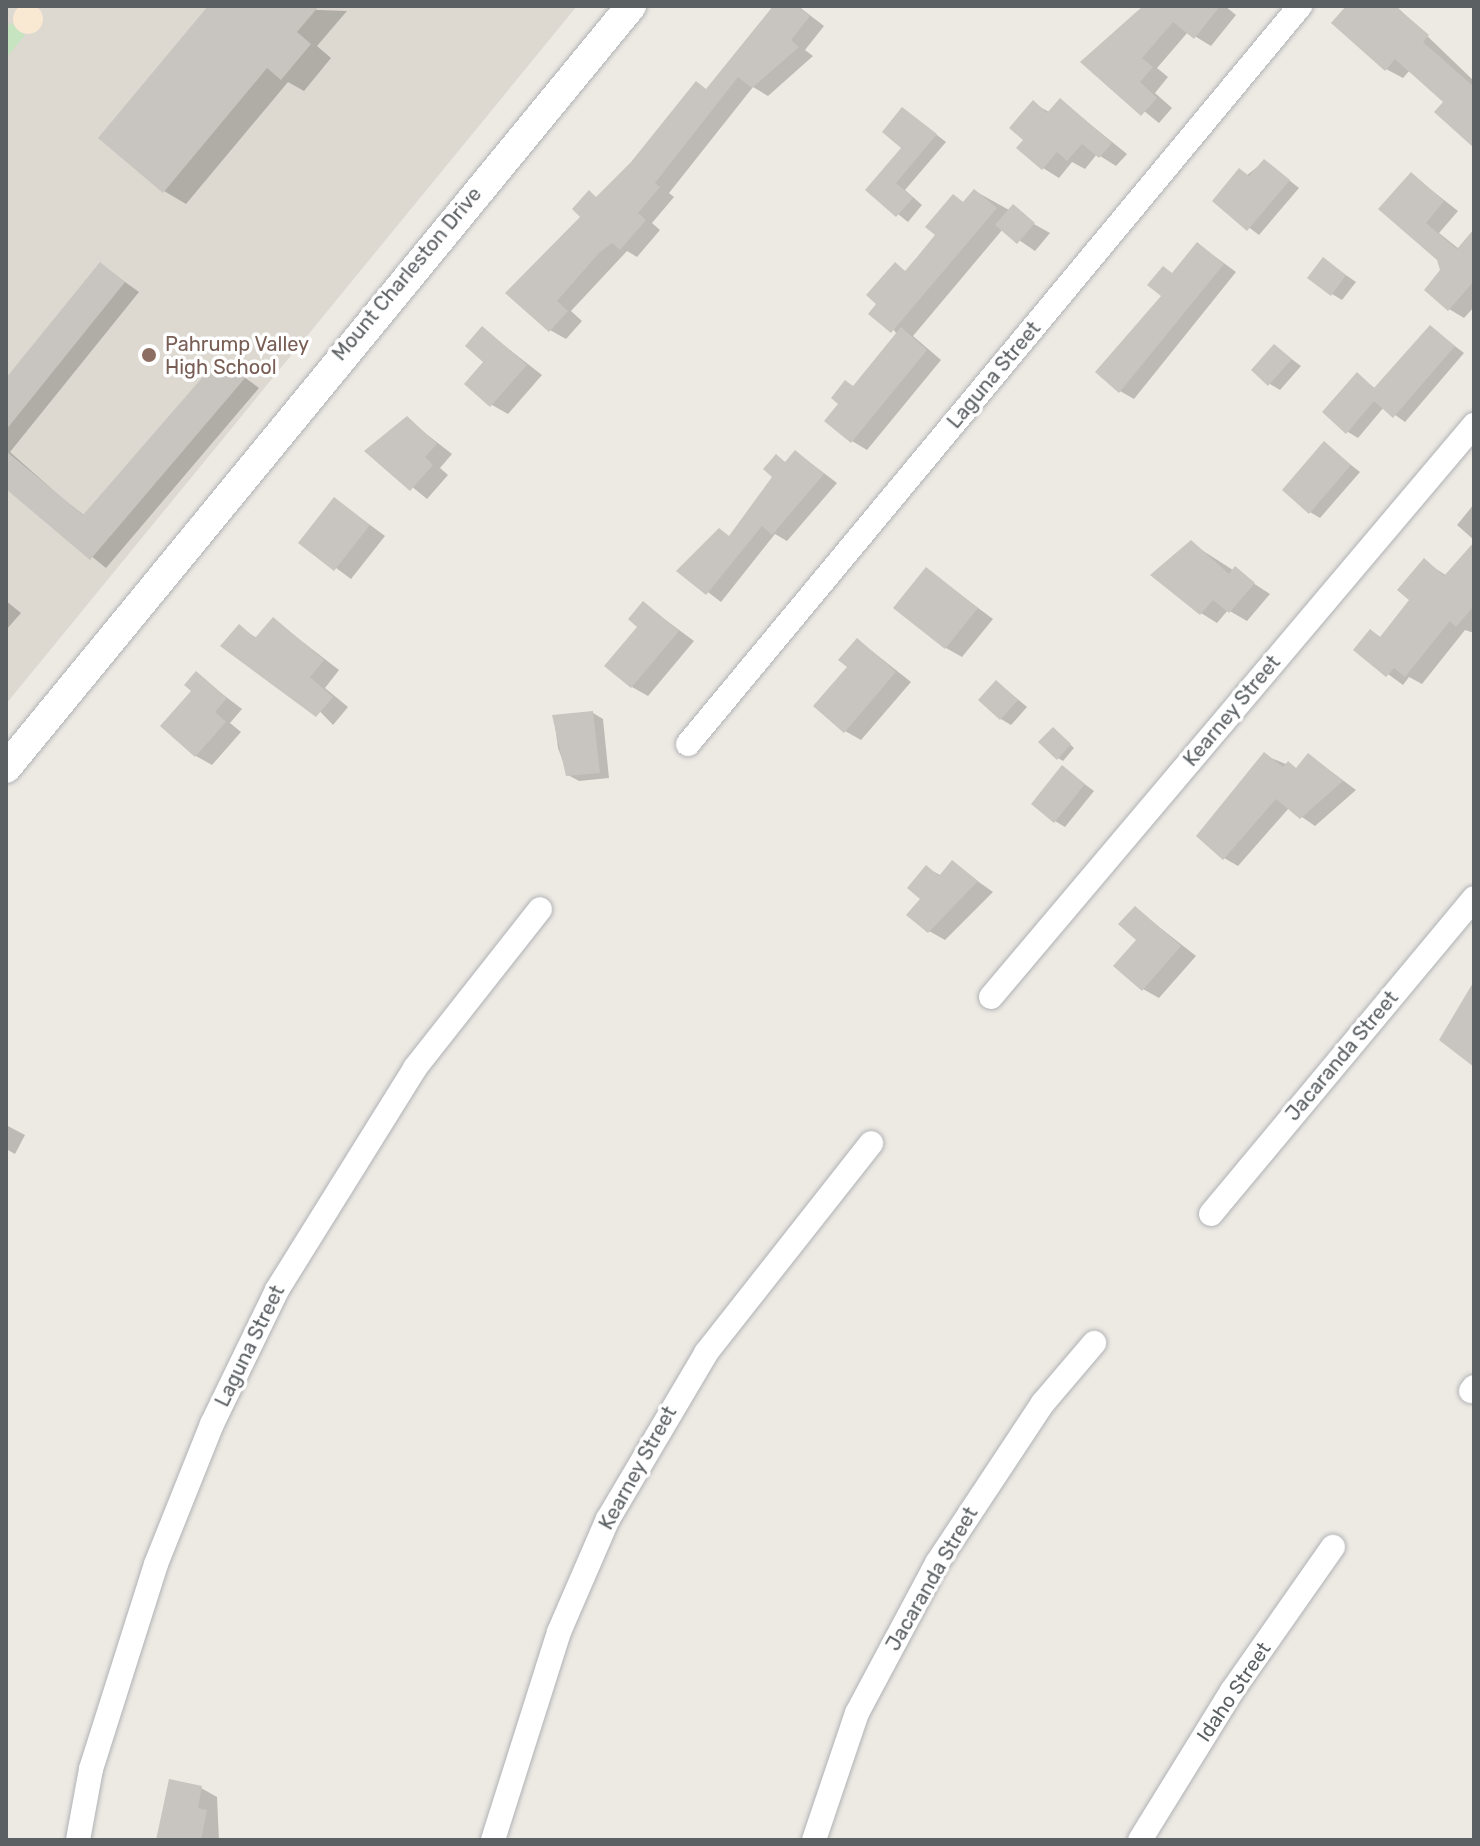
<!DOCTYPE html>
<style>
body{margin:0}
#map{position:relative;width:1480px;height:1846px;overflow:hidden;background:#ede9e3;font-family:Rubik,sans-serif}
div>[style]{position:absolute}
.education>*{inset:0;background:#ddd9d1}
.green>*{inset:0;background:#c6e4c0}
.sand>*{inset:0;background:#f9e9d3}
.round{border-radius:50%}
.shadow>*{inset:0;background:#0003}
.building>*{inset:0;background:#c8c4bf}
.roads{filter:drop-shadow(0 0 2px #afb2b5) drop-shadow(0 0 2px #afb2b5)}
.minor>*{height:24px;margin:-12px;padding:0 12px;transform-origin:12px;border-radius:12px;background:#fff}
.tertiary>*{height:30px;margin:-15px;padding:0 15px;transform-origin:15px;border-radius:15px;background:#fff}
.dots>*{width:22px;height:22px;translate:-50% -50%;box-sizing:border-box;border:4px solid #fff;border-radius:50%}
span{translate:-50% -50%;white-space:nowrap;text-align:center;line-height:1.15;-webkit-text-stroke:7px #fff;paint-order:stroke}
.street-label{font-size:20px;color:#5b6063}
.education-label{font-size:20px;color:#785e54}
.left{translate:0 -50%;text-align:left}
.frame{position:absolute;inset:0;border:8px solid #5b6063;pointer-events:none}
</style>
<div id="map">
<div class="education">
<div style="clip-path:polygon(6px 6px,577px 6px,6px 704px)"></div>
</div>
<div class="green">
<div style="clip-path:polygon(11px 23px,25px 35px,6px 58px,6px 28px)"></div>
</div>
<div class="sand">
<div class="round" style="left:13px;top:4px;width:30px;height:30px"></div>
</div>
<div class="shadow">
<div style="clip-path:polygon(210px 6px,347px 11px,317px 46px,331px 58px,304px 91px,288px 82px,186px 204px,164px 191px)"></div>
<div style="clip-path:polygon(776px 6px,798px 6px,824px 26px,805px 50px,813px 56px,768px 96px,753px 87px,669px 193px,674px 197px,652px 223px,660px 230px,637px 257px,627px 251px,571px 311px,582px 321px,566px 339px,550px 330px,508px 293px,583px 217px,589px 193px,598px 198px,708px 90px)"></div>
<div style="clip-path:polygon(1150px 6px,1225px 6px,1236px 15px,1211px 46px,1188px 32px,1157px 68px,1168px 77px,1155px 93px,1172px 108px,1159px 123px,1083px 62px)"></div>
<div style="clip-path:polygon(1348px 6px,1396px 6px,1474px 81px,1474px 145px,1446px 102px,1410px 70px,1403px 78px,1386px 69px)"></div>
<div style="clip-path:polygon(1060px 100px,1127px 154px,1116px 166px,1097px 154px,1085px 169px,1072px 162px,1059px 178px,1043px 168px,1026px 140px,1033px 103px,1049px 112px)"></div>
<div style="clip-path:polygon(903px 109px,946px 142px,905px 190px,922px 205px,908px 222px,868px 190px,904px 148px)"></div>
<div style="clip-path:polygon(1265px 161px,1299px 188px,1259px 235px,1214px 201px)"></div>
<div style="clip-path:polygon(1411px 174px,1458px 211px,1439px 233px,1459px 249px,1474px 232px,1474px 307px,1464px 318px,1449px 309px,1438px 259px,1381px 208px)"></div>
<div style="clip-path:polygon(975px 191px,1050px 233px,1035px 251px,1003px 229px,913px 336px,941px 360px,867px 450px,852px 441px,854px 387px,897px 335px,879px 304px,895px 265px,907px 272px,938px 235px,954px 197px,965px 203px)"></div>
<div style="clip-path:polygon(1198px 244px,1236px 272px,1134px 399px,1120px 391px,1174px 274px)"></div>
<div style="clip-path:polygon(1324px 260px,1356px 282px,1342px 300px,1332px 294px)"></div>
<div style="clip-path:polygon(100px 264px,139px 292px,10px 452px,62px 498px,85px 516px,220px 359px,259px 388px,106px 568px,6px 487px,6px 380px)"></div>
<div style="clip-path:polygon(1430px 327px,1464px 353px,1405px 422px,1384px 407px,1358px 438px,1348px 432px,1357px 375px,1376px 389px)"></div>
<div style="clip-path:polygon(483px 329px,542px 375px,508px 414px,492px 405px)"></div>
<div style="clip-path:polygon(1274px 346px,1301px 366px,1280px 390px,1270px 384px)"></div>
<div style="clip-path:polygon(407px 419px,452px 454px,440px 468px,448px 475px,427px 499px,367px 450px)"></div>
<div style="clip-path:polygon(1324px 444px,1360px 472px,1320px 518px,1310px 512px)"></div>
<div style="clip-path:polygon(796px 452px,837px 483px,787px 541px,775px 534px,721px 602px,679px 570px,731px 537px,775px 477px,776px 457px,787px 463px)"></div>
<div style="clip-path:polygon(335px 499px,385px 536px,351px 579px,301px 542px)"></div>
<div style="clip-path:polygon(1474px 504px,1474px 540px,1457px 525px)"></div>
<div style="clip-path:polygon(1191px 543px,1270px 594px,1247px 621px,1228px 610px,1217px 623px,1201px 613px)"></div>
<div style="clip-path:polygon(1474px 545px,1474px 633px,1465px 630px,1422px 684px,1409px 677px,1403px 685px,1355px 650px,1370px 631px,1382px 638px,1412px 600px,1424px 561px,1447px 576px)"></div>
<div style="clip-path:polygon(927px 570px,993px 619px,962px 657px,946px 648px)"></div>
<div style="clip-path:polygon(6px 601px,21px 613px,6px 630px)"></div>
<div style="clip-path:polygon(644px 604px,694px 641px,648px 696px,632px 687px)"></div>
<div style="clip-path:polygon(273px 619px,339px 670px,325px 688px,348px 707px,333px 725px,239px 627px,257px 638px)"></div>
<div style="clip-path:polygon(858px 640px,911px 682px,861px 740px,845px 731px)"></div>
<div style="clip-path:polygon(196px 674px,242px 709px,230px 723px,241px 732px,212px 765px,196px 756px)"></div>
<div style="clip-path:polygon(997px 682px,1027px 707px,1011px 725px,1001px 719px)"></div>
<div style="clip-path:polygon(593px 713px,603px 719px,609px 778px,579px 781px,568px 775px,558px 748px,554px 717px)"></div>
<div style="clip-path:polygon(1057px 732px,1074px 748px,1063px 761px,1058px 758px)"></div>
<div style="clip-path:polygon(1264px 755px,1298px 769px,1309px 755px,1356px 790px,1315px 826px,1289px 808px,1238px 866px,1224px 858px)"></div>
<div style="clip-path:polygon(1063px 768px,1094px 791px,1065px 827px,1055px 821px)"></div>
<div style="clip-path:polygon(952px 863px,993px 892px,945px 940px,929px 931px,923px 898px,927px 868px,942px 876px)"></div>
<div style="clip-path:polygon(1135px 908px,1196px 956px,1159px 998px,1143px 989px)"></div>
<div style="clip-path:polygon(6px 1125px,25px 1135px,15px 1154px,6px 1149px)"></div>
<div style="clip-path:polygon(201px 1788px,217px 1797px,219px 1840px,139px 1840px,158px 1838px)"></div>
</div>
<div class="building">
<div style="clip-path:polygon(208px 6px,319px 6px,297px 32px,311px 44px,281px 80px,267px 68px,163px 193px,98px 138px)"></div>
<div style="clip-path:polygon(773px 6px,797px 6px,810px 16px,791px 40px,799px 47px,752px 88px,738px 77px,655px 183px,660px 187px,638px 213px,646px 220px,620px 250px,612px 243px,600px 252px,557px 301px,568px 311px,549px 332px,505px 293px,580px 217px,572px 209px,589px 190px,596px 197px,631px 162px,696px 81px,706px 89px)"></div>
<div style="clip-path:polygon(1143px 6px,1220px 6px,1194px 39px,1173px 22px,1142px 58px,1153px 67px,1140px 82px,1157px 98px,1141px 116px,1080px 62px)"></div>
<div style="clip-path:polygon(1346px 6px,1395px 6px,1429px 35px,1423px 42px,1474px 87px,1474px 148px,1434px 112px,1443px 102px,1395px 59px,1385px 71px,1331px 23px)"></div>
<div style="clip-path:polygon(1060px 98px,1112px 143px,1099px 158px,1082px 144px,1067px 161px,1057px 152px,1042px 170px,1016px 148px,1023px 140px,1009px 128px,1033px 100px,1047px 113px)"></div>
<div style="clip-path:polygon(902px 107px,937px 134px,896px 183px,913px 198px,896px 217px,865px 190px,901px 148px,882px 132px)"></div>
<div style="clip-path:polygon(1264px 159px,1290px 180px,1247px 231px,1212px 201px,1239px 168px,1249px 176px)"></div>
<div style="clip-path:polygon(1411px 172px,1444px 201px,1426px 223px,1457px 249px,1474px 229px,1474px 281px,1448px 311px,1424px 290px,1440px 270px,1437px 260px,1378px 209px)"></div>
<div style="clip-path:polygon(974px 189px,997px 208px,891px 333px,868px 314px,876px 304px,866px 295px,895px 262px,905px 271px,917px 257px,935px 235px,925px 227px,953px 194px,963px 202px)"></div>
<div style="clip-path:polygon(1013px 204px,1035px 223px,1017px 244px,995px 225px)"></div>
<div style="clip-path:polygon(1197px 242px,1224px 264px,1119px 393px,1095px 372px,1161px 296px,1147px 285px,1163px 266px,1172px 273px)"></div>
<div style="clip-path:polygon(1323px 257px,1346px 275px,1331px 296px,1307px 278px)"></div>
<div style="clip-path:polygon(100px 262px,125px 282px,6px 430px,6px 378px)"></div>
<div style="clip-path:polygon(1430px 325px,1455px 346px,1393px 418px,1374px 401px,1346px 434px,1322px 412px,1357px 372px,1374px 388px)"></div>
<div style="clip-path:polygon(482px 326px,527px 365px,490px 407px,464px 384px,483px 362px,465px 346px)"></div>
<div style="clip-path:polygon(901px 327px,927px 350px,851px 443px,824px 421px,838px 404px,831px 398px,845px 380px,853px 386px)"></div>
<div style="clip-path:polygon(1274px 344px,1292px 359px,1268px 386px,1251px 370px)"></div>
<div style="clip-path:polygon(220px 357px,245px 378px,90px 560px,6px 489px,6px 451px,83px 515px)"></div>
<div style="clip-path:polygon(407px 416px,437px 444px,425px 457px,433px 465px,410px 491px,364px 451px)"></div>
<div style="clip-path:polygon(1324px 441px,1351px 465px,1309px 514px,1282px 490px)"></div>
<div style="clip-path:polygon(795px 450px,824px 474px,772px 535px,762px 526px,706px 595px,676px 571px,719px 528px,729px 536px,772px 477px,763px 469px,776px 454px,785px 462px)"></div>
<div style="clip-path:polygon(334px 497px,370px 525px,334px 571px,298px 543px)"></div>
<div style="clip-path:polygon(1191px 540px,1229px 574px,1235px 566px,1255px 583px,1229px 613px,1213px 600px,1200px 615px,1150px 575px)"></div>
<div style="clip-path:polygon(1474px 542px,1474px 606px,1456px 627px,1450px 621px,1405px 677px,1394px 668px,1386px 677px,1353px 650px,1370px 629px,1380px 637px,1409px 600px,1397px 590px,1424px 558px,1444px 576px)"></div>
<div style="clip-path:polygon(926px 567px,978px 608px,945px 649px,893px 608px)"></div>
<div style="clip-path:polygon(643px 601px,679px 631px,631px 688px,604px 666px,637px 627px,628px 619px)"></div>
<div style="clip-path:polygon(273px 617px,324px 660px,310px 677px,333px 697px,316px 717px,220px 646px,239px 624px,255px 638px)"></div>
<div style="clip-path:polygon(857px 638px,896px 672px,844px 733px,813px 706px,847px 667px,838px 660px)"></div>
<div style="clip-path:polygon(196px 671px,227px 698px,215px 712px,226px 722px,195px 757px,160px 726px,191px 691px,184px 685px)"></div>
<div style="clip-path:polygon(996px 680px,1018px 700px,1000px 720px,978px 700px)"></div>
<div style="clip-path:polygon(593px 711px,600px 773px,566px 776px,552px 715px)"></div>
<div style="clip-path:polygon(1053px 727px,1071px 744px,1057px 760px,1038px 742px)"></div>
<div style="clip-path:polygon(1264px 752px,1283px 767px,1288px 761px,1296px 768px,1308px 753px,1343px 781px,1300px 819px,1276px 799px,1223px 860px,1196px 836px)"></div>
<div style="clip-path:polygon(1062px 765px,1085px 784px,1054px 823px,1031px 804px)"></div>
<div style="clip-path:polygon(952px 860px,978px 881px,928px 933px,906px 915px,920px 899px,907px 888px,926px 865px,939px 876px)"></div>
<div style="clip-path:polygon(1135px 906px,1181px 946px,1142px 991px,1113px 966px,1136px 940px,1118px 924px)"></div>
<div style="clip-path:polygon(1474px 981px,1474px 1067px,1439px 1040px)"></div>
<div style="clip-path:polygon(169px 1779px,202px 1786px,198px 1808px,207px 1810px,201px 1840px,156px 1840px)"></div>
</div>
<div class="roads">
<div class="minor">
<div style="left:688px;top:744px;width:959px;rotate:-50.33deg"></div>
<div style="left:991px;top:997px;width:749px;rotate:-49.82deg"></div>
<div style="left:1211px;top:1214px;width:411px;rotate:-50.2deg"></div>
<div style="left:1471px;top:1391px;width:5px;rotate:-53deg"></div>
<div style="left:78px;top:1840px;width:72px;rotate:-79.6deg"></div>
<div style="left:91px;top:1769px;width:215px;rotate:-72.4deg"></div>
<div style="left:156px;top:1564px;width:151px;rotate:-68.2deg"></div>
<div style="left:212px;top:1424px;width:149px;rotate:-64.1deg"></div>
<div style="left:277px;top:1290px;width:261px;rotate:-58.1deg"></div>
<div style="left:415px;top:1068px;width:202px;rotate:-51.8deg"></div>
<div style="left:493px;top:1840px;width:218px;rotate:-72.4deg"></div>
<div style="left:559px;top:1632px;width:123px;rotate:-66.6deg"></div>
<div style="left:608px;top:1519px;width:193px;rotate:-59.4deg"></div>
<div style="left:706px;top:1353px;width:267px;rotate:-51.8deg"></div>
<div style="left:814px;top:1840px;width:134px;rotate:-71.3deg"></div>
<div style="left:857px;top:1713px;width:170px;rotate:-61.9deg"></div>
<div style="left:937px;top:1563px;width:192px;rotate:-56.5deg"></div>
<div style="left:1043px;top:1403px;width:79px;rotate:-49.6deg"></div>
<div style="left:1140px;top:1840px;width:175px;rotate:-58.3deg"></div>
<div style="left:1232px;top:1691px;width:176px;rotate:-55deg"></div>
</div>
<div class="tertiary">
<div style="left:6px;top:768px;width:986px;rotate:-50.64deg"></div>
</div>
</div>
<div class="dots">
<div style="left:149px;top:355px;background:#8d6e63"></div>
</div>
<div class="street-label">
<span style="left:407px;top:274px;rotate:-50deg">Mount Charleston Drive</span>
<span style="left:994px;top:375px;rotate:-50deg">Laguna Street</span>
<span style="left:1232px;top:711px;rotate:-50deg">Kearney Street</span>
<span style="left:1342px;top:1056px;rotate:-50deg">Jacaranda Street</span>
<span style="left:250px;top:1346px;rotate:-64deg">Laguna Street</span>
<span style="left:638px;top:1468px;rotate:-61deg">Kearney Street</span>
<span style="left:932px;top:1579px;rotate:-60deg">Jacaranda Street</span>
<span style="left:1234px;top:1692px;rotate:-56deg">Idaho Street</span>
</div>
<div class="education-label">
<span class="left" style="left:165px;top:356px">Pahrump Valley<br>High School</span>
</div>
<div class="frame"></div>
</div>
